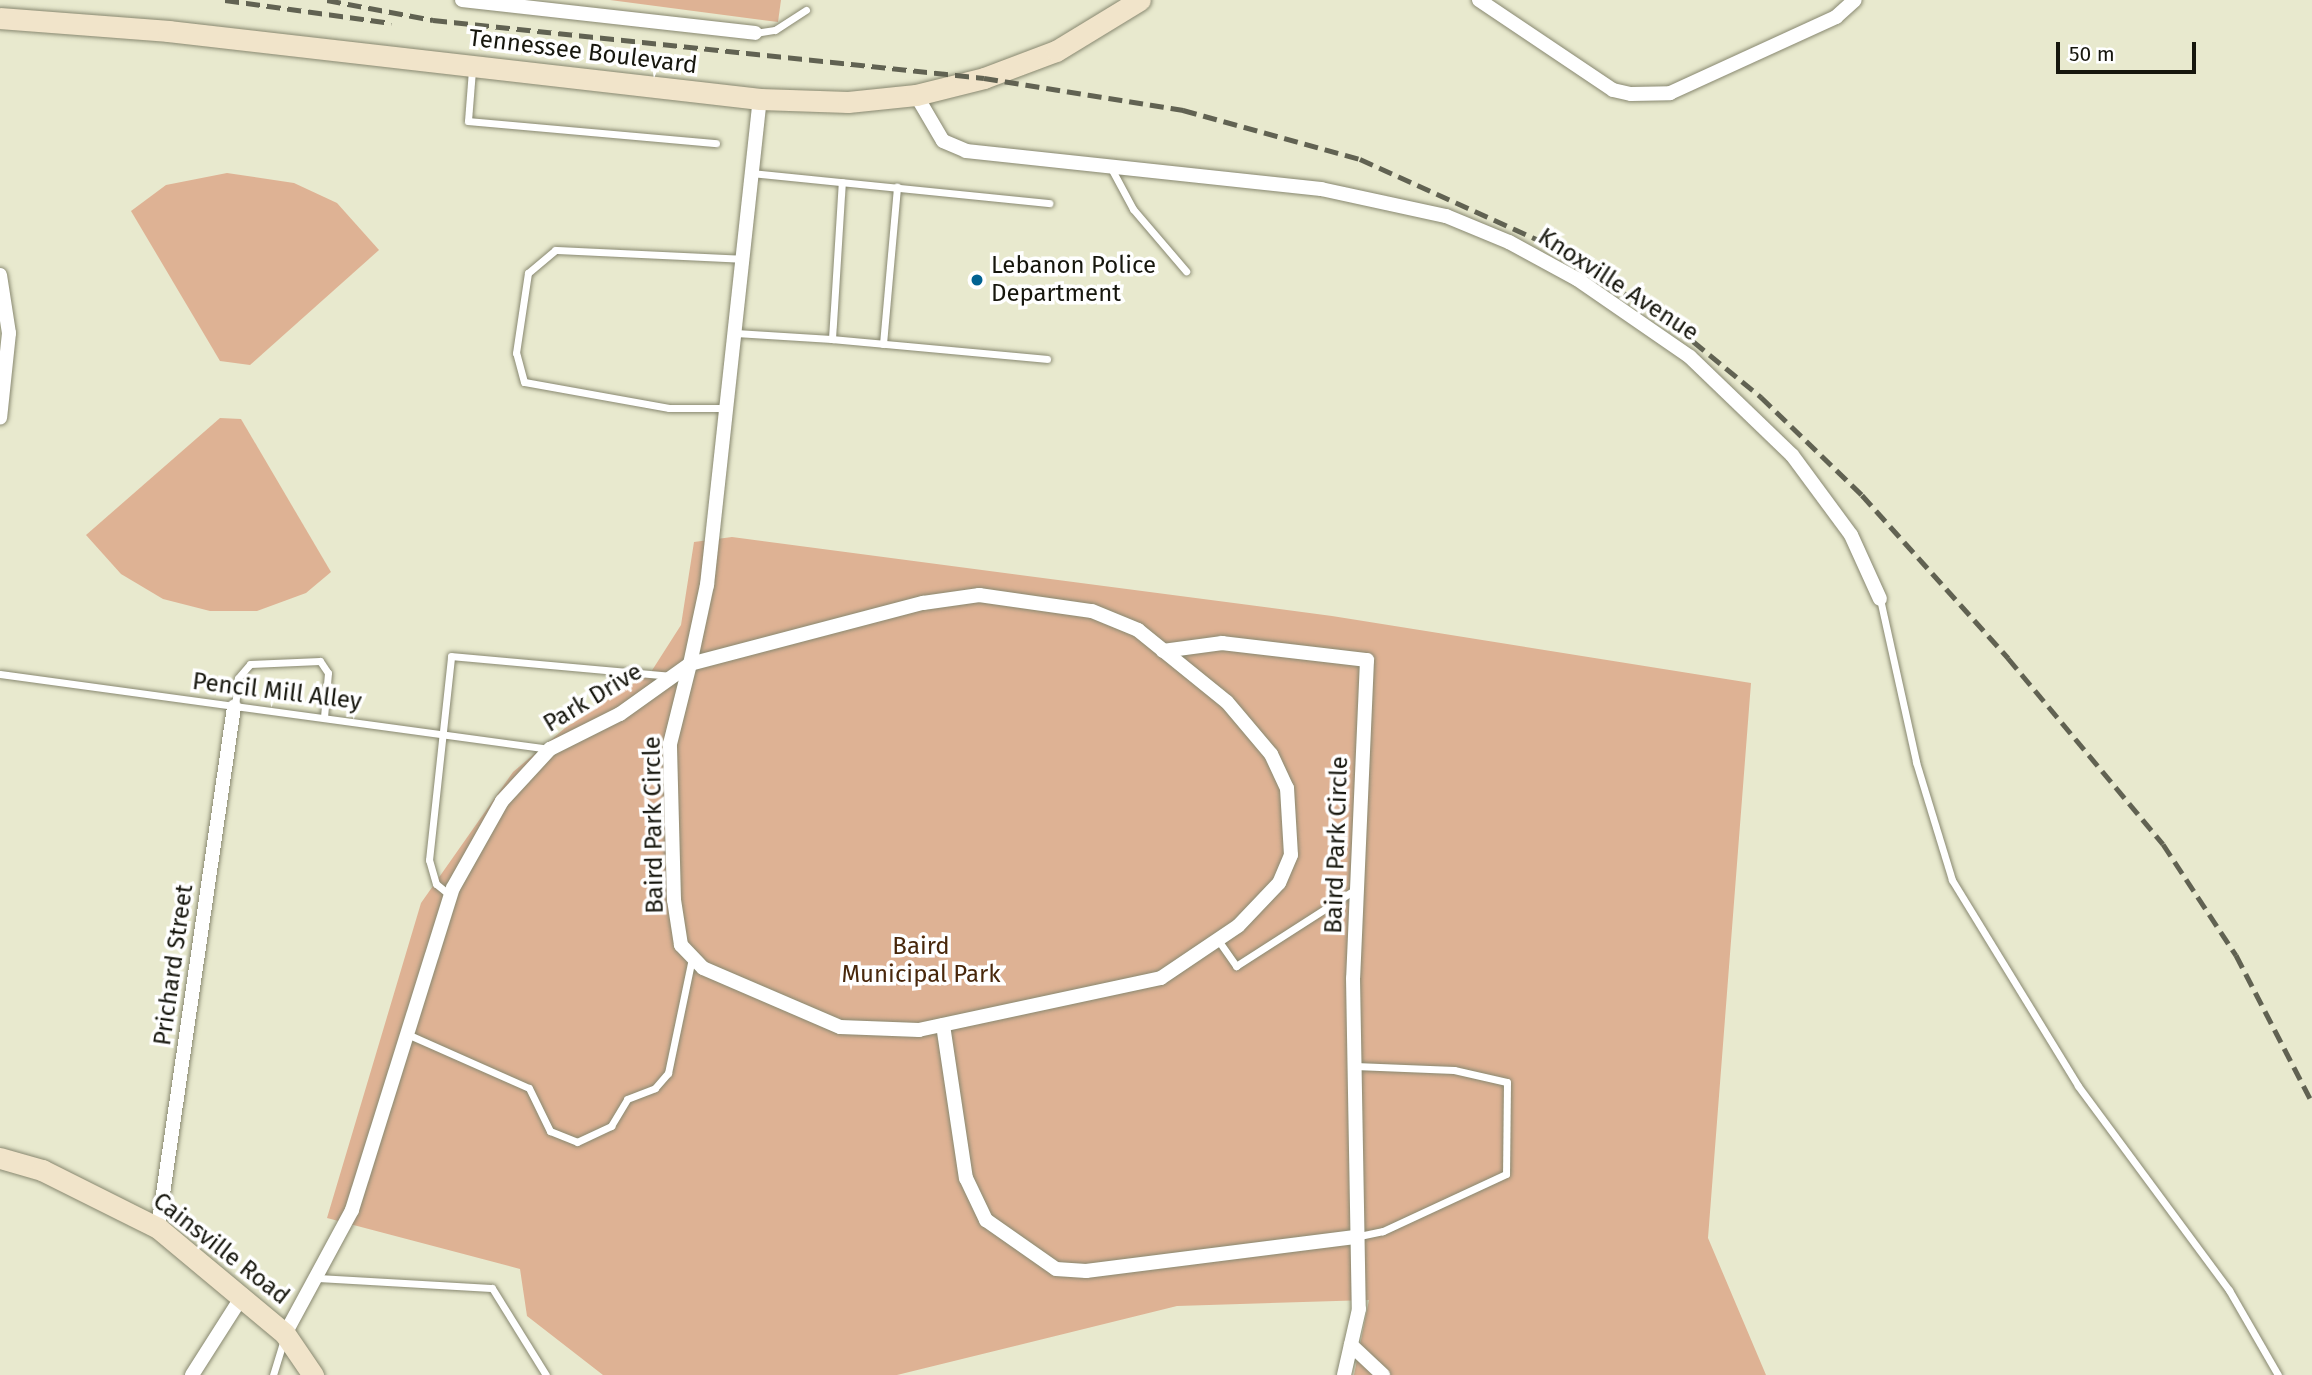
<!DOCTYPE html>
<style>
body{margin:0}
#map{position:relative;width:2312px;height:1375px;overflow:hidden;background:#e8e9ce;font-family:"Fira Sans",sans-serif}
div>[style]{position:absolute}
.green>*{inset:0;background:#deb294}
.roads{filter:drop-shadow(0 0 2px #888870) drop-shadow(0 0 2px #888870)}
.lane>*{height:7px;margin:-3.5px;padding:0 3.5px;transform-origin:3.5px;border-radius:3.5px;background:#fff}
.street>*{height:14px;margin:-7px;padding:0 7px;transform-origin:7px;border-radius:7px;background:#fff}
.secondary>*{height:21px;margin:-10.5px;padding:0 10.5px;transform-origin:10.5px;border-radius:10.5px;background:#f1e4ca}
.rail>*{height:5px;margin-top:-2.5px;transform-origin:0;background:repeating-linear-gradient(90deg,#616252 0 14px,transparent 0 21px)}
.dots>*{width:19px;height:19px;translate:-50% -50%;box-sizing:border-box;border:4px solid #fff;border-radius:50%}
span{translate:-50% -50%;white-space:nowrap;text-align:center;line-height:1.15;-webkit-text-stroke:7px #fff;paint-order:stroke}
.street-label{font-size:24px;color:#16160d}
.poi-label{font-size:24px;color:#16160d}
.left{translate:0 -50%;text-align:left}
.park-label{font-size:24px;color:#48270b}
.scale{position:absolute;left:2056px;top:42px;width:140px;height:32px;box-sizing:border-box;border:4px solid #16160d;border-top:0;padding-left:9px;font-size:21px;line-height:24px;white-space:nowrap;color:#16160d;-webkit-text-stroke:5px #fff;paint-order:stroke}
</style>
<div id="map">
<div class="green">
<div style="clip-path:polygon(610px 0,781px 0,778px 22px)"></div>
<div style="clip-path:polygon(227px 173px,294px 183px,337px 203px,379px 250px,250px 365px,220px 361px,131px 211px,166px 185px)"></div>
<div style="clip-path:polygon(220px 418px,241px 419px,331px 572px,306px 593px,257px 611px,210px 611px,163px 599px,121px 574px,86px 535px)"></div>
<div style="clip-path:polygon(732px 537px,1332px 616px,1751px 683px,1708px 1238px,1766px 1375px,1354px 1375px,1369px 1300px,1177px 1306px,897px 1375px,603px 1375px,527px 1316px,520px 1269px,327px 1218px,421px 903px,513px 772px,565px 728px,651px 672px,681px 625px,694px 542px)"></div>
</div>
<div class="roads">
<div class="lane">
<div style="left:755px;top:33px;width:20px;rotate:-9deg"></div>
<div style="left:775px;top:30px;width:37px;rotate:-33deg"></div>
<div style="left:472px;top:70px;width:51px;rotate:94.5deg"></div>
<div style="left:468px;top:121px;width:249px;rotate:5.1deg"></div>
<div style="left:1111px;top:168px;width:47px;rotate:61.8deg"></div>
<div style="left:1133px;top:209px;width:82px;rotate:49.5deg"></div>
<div style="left:752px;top:173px;width:299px;rotate:5.8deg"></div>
<div style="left:735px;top:333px;width:97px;rotate:3.5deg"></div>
<div style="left:832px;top:339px;width:157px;rotate:-86.4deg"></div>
<div style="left:832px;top:339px;width:216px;rotate:5.3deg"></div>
<div style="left:883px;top:344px;width:158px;rotate:-84.9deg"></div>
<div style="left:727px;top:408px;width:58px;rotate:180deg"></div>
<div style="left:669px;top:408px;width:147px;rotate:-169.8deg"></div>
<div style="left:524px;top:382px;width:30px;rotate:-105deg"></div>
<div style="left:516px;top:353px;width:81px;rotate:-81.5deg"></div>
<div style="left:528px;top:273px;width:35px;rotate:-40deg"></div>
<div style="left:555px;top:250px;width:188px;rotate:2.7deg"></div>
<div style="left:1880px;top:599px;width:167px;rotate:77.5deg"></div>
<div style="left:1916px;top:762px;width:123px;rotate:73deg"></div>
<div style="left:1952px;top:880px;width:241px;rotate:58.5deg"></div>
<div style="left:2078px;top:1086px;width:254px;rotate:53.5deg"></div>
<div style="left:2229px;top:1290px;width:98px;rotate:60deg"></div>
<div style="left:0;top:674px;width:555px;rotate:7.77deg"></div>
<div style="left:235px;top:707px;width:29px;rotate:-84deg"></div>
<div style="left:238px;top:678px;width:18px;rotate:-49deg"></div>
<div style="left:250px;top:664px;width:70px;rotate:-2.5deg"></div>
<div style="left:320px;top:661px;width:14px;rotate:56deg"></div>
<div style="left:328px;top:673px;width:44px;rotate:95.2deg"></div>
<div style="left:451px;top:896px;width:19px;rotate:-141deg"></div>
<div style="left:436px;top:884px;width:25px;rotate:-106deg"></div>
<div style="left:429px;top:860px;width:205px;rotate:-83.8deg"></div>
<div style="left:451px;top:656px;width:221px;rotate:5.2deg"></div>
<div style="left:1218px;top:940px;width:32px;rotate:55deg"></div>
<div style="left:1236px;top:966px;width:143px;rotate:-32.7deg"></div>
<div style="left:407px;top:1034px;width:133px;rotate:23.9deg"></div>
<div style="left:529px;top:1088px;width:48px;rotate:64deg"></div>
<div style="left:550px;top:1131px;width:29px;rotate:22deg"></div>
<div style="left:577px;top:1142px;width:38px;rotate:-25deg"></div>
<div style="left:611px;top:1126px;width:31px;rotate:-59deg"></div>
<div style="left:627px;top:1099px;width:30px;rotate:-21deg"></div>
<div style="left:655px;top:1088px;width:20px;rotate:-49deg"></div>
<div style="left:668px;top:1073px;width:117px;rotate:-78.2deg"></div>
<div style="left:1355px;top:1066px;width:99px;rotate:2.3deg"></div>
<div style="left:1454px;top:1070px;width:54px;rotate:12.8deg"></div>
<div style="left:1507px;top:1082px;width:92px;rotate:90.6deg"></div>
<div style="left:1506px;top:1174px;width:136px;rotate:155.1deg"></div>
<div style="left:1383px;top:1231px;width:29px;rotate:168deg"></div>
<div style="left:317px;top:1278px;width:175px;rotate:3.3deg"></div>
<div style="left:492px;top:1288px;width:102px;rotate:58.2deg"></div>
<div style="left:273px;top:1375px;width:39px;rotate:-73deg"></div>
</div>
<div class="street">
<div style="left:462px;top:0;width:295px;rotate:6.4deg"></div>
<div style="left:1479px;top:0;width:161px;rotate:33.9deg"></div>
<div style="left:1613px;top:90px;width:18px;rotate:13deg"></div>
<div style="left:1631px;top:94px;width:39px;rotate:-1deg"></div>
<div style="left:1670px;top:93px;width:183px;rotate:-24.6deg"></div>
<div style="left:1836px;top:17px;width:25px;rotate:-42deg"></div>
<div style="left:916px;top:95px;width:53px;rotate:59.6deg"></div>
<div style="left:943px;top:141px;width:25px;rotate:23deg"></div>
<div style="left:966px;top:151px;width:357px;rotate:6.1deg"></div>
<div style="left:1321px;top:189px;width:128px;rotate:12.2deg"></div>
<div style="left:1446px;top:216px;width:68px;rotate:22.4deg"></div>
<div style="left:1509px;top:242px;width:77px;rotate:28.6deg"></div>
<div style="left:1577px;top:279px;width:137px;rotate:34.6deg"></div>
<div style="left:1690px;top:357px;width:141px;rotate:43.9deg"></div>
<div style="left:1792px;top:455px;width:99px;rotate:53.6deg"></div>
<div style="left:1851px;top:535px;width:70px;rotate:65.6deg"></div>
<div style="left:0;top:275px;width:59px;rotate:81.2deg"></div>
<div style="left:9px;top:333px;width:85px;rotate:96deg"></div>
<div style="left:979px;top:595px;width:114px;rotate:8.1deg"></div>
<div style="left:1092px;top:611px;width:50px;rotate:22.4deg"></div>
<div style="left:1138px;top:630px;width:114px;rotate:39deg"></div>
<div style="left:1227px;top:702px;width:68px;rotate:49.8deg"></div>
<div style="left:1271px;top:754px;width:38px;rotate:65deg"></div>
<div style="left:1287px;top:788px;width:67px;rotate:86.6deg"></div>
<div style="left:1291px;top:855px;width:30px;rotate:113deg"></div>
<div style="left:1279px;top:883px;width:59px;rotate:133.6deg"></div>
<div style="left:1238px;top:926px;width:93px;rotate:146deg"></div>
<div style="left:1161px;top:978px;width:248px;rotate:167.9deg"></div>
<div style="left:919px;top:1030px;width:79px;rotate:-177.8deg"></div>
<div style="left:840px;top:1027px;width:149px;rotate:-156.7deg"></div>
<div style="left:703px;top:968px;width:32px;rotate:-134deg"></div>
<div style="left:681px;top:945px;width:46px;rotate:-98.8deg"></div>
<div style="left:674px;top:900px;width:156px;rotate:-91.5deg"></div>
<div style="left:670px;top:744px;width:82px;rotate:-76deg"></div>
<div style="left:690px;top:664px;width:241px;rotate:-14.7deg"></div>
<div style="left:923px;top:603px;width:57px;rotate:-8.1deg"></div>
<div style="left:1163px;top:651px;width:60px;rotate:-7.7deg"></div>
<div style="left:1222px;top:643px;width:146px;rotate:6.7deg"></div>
<div style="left:1367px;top:660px;width:318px;rotate:92.5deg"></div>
<div style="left:1353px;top:978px;width:331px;rotate:89deg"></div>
<div style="left:1359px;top:1309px;width:68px;rotate:102.8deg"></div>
<div style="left:943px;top:1025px;width:155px;rotate:81.5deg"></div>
<div style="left:966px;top:1178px;width:47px;rotate:64.5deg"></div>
<div style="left:986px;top:1220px;width:85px;rotate:35deg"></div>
<div style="left:1056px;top:1269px;width:30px;rotate:4deg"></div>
<div style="left:1086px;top:1271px;width:271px;rotate:-7.2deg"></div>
<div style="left:158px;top:1228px;width:527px;rotate:-81.7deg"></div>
<div style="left:285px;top:1334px;width:141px;rotate:-61.6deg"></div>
<div style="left:352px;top:1210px;width:337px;rotate:-72.6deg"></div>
<div style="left:453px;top:888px;width:100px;rotate:-60.6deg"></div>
<div style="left:502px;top:801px;width:71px;rotate:-47.3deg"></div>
<div style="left:550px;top:749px;width:78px;rotate:-26.6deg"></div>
<div style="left:620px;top:714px;width:86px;rotate:-35.5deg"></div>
<div style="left:690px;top:664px;width:81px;rotate:-77.9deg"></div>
<div style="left:707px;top:585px;width:489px;rotate:-83.8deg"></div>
<div style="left:1351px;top:1345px;width:44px;rotate:43.2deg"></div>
<div style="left:192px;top:1375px;width:95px;rotate:-57.5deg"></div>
</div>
<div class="secondary">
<div style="left:0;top:18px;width:169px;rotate:4.4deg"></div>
<div style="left:168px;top:31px;width:596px;rotate:6.55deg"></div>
<div style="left:760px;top:99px;width:88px;rotate:2deg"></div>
<div style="left:848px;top:102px;width:68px;rotate:-5.9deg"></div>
<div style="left:916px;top:95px;width:70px;rotate:-14deg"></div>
<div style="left:984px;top:78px;width:77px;rotate:-20.6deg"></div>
<div style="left:1056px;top:51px;width:98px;rotate:-31.3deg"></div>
<div style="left:0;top:1158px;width:44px;rotate:15.9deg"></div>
<div style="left:42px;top:1170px;width:130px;rotate:26.6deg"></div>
<div style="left:158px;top:1228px;width:165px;rotate:39.8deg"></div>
<div style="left:285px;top:1334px;width:50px;rotate:55.7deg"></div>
</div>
</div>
<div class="rail">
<div style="left:225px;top:0;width:168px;rotate:7.9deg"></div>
<div style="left:327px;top:0;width:108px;rotate:10.7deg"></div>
<div style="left:433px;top:20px;width:554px;rotate:6.01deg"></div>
<div style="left:984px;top:78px;width:202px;rotate:9.1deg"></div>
<div style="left:1183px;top:110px;width:184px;rotate:15.5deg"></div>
<div style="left:1360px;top:159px;width:213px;rotate:24.4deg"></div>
<div style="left:1554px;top:247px;width:147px;rotate:33.4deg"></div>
<div style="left:1677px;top:328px;width:109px;rotate:39.4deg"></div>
<div style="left:1761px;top:397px;width:141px;rotate:44.1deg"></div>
<div style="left:1862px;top:495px;width:219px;rotate:48.1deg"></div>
<div style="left:2008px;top:658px;width:242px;rotate:50.2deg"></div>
<div style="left:2163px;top:844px;width:133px;rotate:56.7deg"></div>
<div style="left:2236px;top:955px;width:165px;rotate:62.7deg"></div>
</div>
<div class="dots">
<div style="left:977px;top:280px;background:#006291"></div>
</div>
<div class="street-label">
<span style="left:583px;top:52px;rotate:7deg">Tennessee Boulevard</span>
<span style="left:1618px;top:285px;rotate:33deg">Knoxville Avenue</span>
<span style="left:277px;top:692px;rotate:7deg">Pencil Mill Alley</span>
<span style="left:593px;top:698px;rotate:-31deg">Park Drive</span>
<span style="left:654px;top:825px;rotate:-91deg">Baird Park Circle</span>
<span style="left:1337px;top:845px;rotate:-88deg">Baird Park Circle</span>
<span style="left:174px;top:965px;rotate:-82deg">Prichard Street</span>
<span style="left:221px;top:1249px;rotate:38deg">Cainsville Road</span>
</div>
<div class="poi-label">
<span class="left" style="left:991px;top:280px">Lebanon Police<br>Department</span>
</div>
<div class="park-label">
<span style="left:921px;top:961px">Baird<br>Municipal Park</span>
</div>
<div class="scale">50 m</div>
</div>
